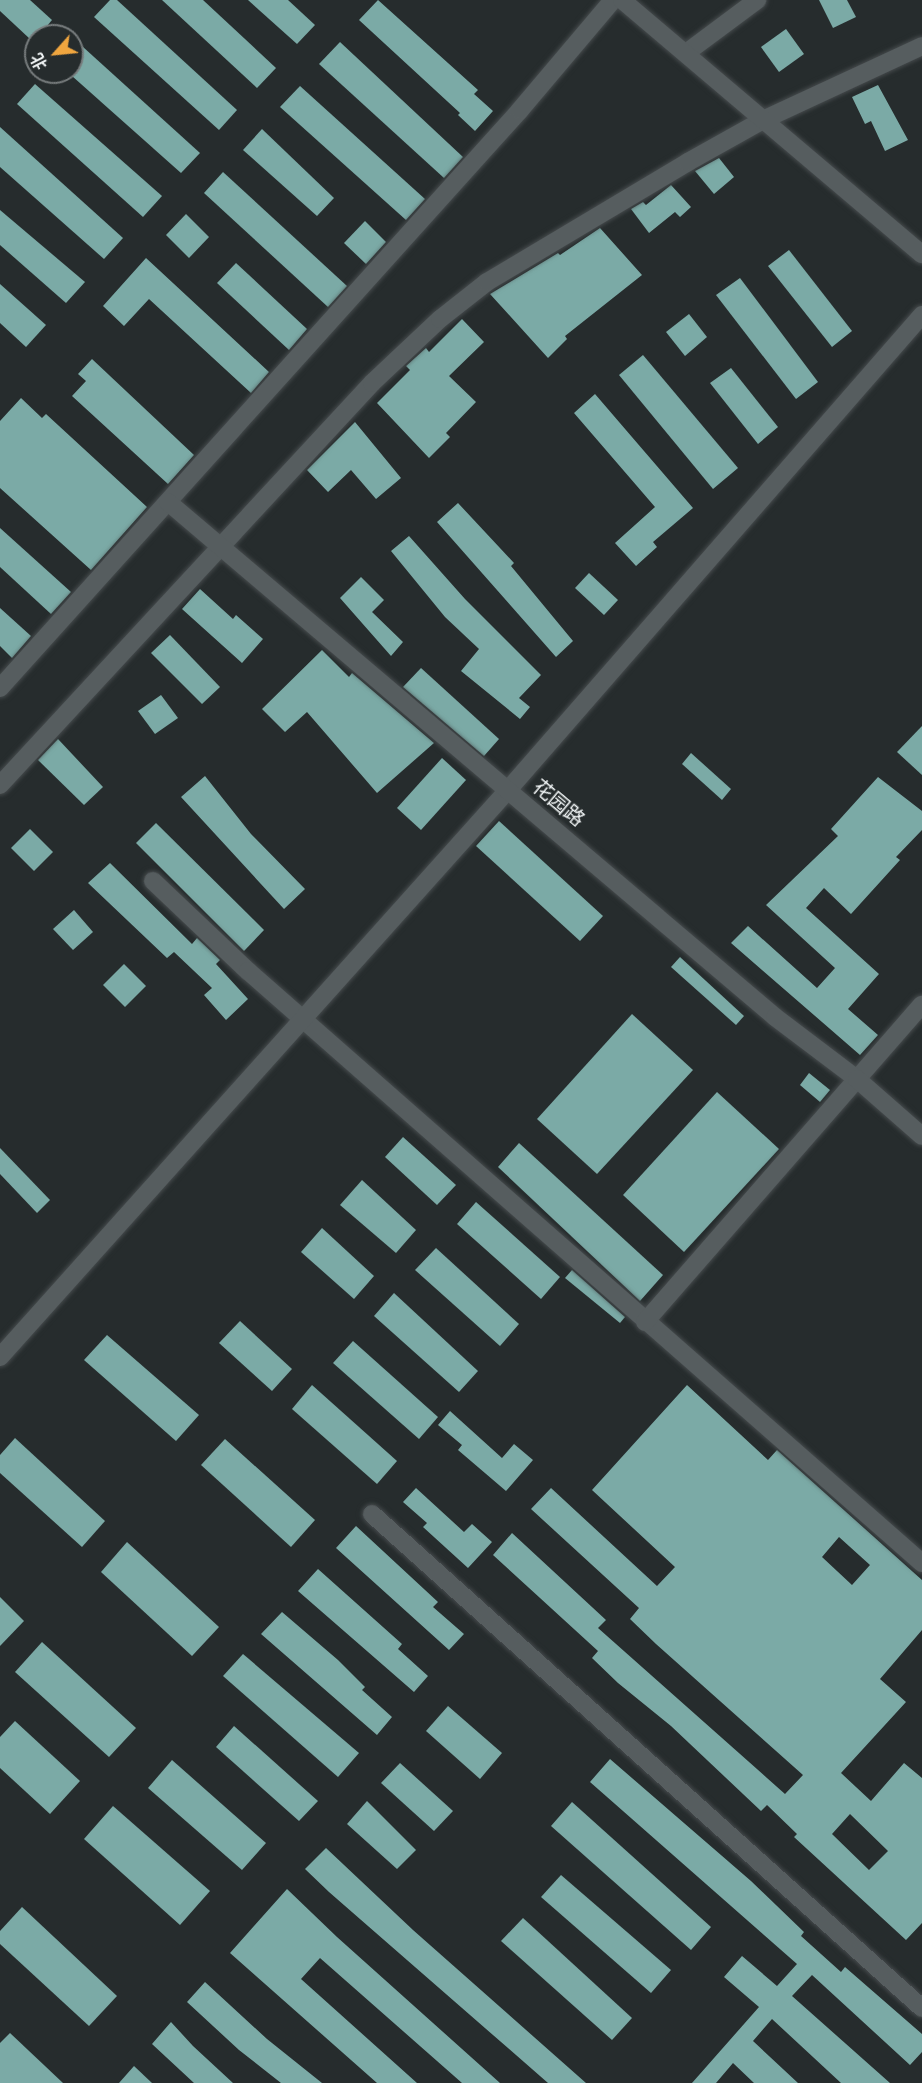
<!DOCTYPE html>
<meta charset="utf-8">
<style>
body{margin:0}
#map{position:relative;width:922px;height:2083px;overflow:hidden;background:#262c2d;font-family:Spectral,"Noto Sans SC",serif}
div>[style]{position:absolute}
.building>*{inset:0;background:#7baaa6}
.roads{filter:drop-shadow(0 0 2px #454a4c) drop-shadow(0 0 2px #454a4c)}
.minor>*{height:18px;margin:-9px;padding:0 9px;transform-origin:9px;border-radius:9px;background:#565d5f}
.tertiary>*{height:18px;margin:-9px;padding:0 9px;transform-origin:9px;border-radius:9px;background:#565d5f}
span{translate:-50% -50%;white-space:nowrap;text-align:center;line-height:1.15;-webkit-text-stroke:6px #262c2d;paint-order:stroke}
.street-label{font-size:20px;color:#f0f4f5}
.north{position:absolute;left:24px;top:24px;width:60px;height:60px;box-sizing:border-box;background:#262c2d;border:2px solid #777c7d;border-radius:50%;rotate:243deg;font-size:16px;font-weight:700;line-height:24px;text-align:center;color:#f0f4f5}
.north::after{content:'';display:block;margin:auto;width:21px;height:27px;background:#f0a63f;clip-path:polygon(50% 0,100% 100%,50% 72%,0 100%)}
</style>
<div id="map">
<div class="building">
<div style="clip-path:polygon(0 0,30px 0,52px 20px,36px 39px,30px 39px,0 11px)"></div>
<div style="clip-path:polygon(110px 0,117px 0,237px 110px,219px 130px,94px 17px)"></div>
<div style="clip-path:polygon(162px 0,203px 0,276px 68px,257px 88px)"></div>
<div style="clip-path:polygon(248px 0,288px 0,315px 25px,297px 44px)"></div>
<div style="clip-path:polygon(378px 0,478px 90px,474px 94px,493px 111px,475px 131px,458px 115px,460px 113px,359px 20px)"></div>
<div style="clip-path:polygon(819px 0,847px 0,856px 17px,833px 28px)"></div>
<div style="clip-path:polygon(786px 29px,804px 54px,779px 72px,761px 47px)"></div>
<div style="clip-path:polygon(72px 37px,200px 153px,181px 173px,72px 76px)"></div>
<div style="clip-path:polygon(340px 42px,463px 157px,444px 178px,319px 64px)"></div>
<div style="clip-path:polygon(35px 84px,162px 196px,143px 217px,17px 104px)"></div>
<div style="clip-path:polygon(878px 85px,908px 140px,885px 151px,871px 121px,865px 124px,852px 97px)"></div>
<div style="clip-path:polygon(300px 86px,425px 199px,406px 220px,280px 107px)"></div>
<div style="clip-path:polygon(0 127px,123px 238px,104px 259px,0 167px)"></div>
<div style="clip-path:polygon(262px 129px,334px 198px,317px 216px,243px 150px)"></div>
<div style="clip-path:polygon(719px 158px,734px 177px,714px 194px,695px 171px)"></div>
<div style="clip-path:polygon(223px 172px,347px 286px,328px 307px,204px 193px)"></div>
<div style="clip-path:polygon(671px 185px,691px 207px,680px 217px,675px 212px,649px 233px,631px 209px,643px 202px,646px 205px)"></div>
<div style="clip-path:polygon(0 210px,85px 282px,66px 303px,0 245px)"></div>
<div style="clip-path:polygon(186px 214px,209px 237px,189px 258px,166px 235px)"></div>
<div style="clip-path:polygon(365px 221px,386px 242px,366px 264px,344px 243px)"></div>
<div style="clip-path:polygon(600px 228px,642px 275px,565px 336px,567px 339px,548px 358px,490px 294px,558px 253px,560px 255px)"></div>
<div style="clip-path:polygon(789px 250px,852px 331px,832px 347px,768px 266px)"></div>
<div style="clip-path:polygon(146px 258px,269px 372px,251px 393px,149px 299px,124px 326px,103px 306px)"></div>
<div style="clip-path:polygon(236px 263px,307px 329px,289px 350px,217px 283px)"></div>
<div style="clip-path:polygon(740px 278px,818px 382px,796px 399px,716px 295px)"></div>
<div style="clip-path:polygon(0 284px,46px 325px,26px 347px,0 323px)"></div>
<div style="clip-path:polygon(689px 314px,707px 337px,685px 356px,666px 332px)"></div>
<div style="clip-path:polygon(462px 319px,484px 342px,449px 376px,476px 402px,446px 433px,450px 437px,429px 458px,377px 403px,410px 370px,406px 366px,426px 348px,429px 352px)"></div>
<div style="clip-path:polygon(643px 355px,738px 468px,713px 489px,619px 375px)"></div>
<div style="clip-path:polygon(92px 359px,194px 455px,168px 484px,72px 396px,86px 381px,78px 374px)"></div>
<div style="clip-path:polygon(731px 368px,778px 427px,758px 444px,710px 383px)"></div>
<div style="clip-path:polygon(595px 394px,693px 508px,653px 542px,657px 547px,636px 566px,615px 543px,655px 507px,574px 413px)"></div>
<div style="clip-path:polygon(21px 398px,42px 418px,46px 414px,147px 507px,91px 570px,0 488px,0 421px)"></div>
<div style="clip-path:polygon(355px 422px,401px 478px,376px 499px,351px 470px,328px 492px,307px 470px)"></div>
<div style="clip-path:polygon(458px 503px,514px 563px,511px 566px,573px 641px,556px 657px,437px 522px)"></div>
<div style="clip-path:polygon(0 528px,71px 592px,51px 614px,0 567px)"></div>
<div style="clip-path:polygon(409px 536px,465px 599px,541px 675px,519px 698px,530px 707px,520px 719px,461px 671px,479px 649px,445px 617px,391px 551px)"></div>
<div style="clip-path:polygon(589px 573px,618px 600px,604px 615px,575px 588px)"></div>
<div style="clip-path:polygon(361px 577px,384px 600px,372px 612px,403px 642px,391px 656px,340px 598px)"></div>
<div style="clip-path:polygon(200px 589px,233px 619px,236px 615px,263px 639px,242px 663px,182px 609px)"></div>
<div style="clip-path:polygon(0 608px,31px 636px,12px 658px,0 646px)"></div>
<div style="clip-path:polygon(170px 635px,220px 687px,202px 704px,151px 653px)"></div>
<div style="clip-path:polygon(322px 650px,349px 677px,352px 673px,434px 743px,377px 793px,307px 712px,285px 732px,262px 709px)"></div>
<div style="clip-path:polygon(421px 668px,499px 739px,484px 756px,403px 687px)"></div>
<div style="clip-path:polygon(161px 695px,178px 718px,155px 734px,138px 711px)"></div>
<div style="clip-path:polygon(922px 726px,922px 775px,897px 752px)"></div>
<div style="clip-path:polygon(58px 739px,103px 787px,84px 805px,38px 760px)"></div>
<div style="clip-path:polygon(691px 753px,731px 789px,722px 800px,682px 764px)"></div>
<div style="clip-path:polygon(442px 758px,466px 780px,421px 830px,397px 808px)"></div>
<div style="clip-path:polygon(205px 776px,251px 834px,305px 889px,284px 909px,181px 797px)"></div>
<div style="clip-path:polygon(878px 777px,922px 811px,922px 830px,896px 857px,900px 860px,851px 914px,824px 888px,806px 908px,879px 974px,848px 1009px,878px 1035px,860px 1055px,731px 943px,748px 926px,817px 988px,835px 968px,766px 905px,838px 836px,831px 829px)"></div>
<div style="clip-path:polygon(499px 821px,603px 916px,580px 941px,476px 846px)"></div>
<div style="clip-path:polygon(156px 823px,264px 930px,244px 951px,136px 843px)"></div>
<div style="clip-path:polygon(30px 829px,53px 852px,34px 871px,11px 848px)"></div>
<div style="clip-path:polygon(110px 863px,192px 944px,197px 938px,220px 960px,216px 964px,248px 999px,226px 1020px,204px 995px,212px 988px,174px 952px,167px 958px,88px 883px)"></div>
<div style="clip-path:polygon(74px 910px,93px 932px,73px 950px,53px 929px)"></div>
<div style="clip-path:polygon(680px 957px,744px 1016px,736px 1025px,671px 967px)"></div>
<div style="clip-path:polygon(124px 964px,146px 986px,125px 1007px,103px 985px)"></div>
<div style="clip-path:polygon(632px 1014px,693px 1070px,597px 1174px,537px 1119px)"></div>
<div style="clip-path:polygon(809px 1073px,830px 1090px,820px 1102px,800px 1085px)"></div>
<div style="clip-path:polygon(717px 1092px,779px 1149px,684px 1252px,623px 1195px)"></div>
<div style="clip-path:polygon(403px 1137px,456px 1185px,437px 1205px,385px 1157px)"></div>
<div style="clip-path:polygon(519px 1143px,663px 1275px,640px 1301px,498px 1167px)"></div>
<div style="clip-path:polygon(0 1148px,50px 1200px,37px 1213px,0 1174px)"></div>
<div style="clip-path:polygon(362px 1180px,416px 1230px,396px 1253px,340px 1205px)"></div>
<div style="clip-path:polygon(476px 1202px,560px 1277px,541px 1299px,457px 1224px)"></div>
<div style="clip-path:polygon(322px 1228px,374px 1276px,354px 1299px,301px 1252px)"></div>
<div style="clip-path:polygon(436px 1248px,519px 1324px,500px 1346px,415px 1270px)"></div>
<div style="clip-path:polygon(572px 1270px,625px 1317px,620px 1323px,565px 1278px)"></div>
<div style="clip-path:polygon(394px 1293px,478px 1371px,459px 1392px,374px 1316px)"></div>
<div style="clip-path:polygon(240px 1321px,292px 1369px,272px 1391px,219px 1343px)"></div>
<div style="clip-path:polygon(107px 1335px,199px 1415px,176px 1441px,84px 1360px)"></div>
<div style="clip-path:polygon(353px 1341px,438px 1417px,419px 1439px,333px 1363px)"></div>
<div style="clip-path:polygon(312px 1385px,397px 1461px,377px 1484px,292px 1409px)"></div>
<div style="clip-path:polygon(evenodd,687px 1385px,768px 1460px,777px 1450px,922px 1580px,922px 1630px,880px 1679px,906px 1702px,841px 1773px,871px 1801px,904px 1763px,922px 1778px,922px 1923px,906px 1940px,794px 1837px,797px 1834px,767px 1805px,761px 1811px,671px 1726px,618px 1683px,592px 1658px,598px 1651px,493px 1555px,512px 1533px,606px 1620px,598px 1628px,785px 1794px,803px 1775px,656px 1644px,630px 1619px,639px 1608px,531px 1509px,551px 1488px,657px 1586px,675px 1567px,592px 1490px,687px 1385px,839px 1537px,870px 1565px,852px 1585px,822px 1557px,839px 1537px,687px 1385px,850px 1814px,888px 1851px,869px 1870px,832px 1834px,850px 1814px)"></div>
<div style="clip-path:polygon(450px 1411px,502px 1458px,514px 1444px,533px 1460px,506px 1491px,458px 1450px,462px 1445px,438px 1425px)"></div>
<div style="clip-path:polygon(15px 1438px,105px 1521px,82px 1547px,0 1473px,0 1455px)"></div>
<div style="clip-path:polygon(225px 1439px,315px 1520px,291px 1547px,201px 1465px)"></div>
<div style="clip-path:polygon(416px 1488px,464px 1532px,472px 1524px,492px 1542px,468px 1568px,423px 1527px,427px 1523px,403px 1502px)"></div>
<div style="clip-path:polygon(356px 1526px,438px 1602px,433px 1607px,464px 1634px,449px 1650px,336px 1548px)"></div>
<div style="clip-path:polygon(127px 1542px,219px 1627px,192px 1656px,101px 1572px)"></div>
<div style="clip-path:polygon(318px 1569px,402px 1644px,398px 1649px,428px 1676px,414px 1692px,298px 1591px)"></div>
<div style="clip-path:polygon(0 1597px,24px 1621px,0 1646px)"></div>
<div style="clip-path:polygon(282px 1612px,338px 1660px,365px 1687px,362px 1690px,392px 1717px,377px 1735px,261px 1634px)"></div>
<div style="clip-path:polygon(42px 1642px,136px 1728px,109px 1757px,15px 1672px)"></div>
<div style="clip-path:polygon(243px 1654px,359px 1753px,338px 1777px,223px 1676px)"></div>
<div style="clip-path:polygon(448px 1706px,502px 1753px,480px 1779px,426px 1731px)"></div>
<div style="clip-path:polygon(15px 1721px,80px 1781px,50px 1814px,0 1768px,0 1737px)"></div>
<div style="clip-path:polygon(234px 1726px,318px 1801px,299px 1821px,216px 1747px)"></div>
<div style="clip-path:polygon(610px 1759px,751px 1881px,804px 1932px,801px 1936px,841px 1972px,845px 1967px,922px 2034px,922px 2052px,910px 2065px,812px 1975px,792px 1996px,890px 2083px,841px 2083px,772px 2019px,753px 2041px,798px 2083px,754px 2083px,733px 2063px,716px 2083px,692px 2083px,759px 2007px,724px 1977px,742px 1956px,777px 1986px,797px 1964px,590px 1782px)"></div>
<div style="clip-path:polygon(172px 1760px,266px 1843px,242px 1870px,148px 1788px)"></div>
<div style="clip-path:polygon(400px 1763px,453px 1811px,434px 1831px,381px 1783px)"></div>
<div style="clip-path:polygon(367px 1801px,416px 1850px,397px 1869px,347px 1824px)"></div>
<div style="clip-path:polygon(572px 1802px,711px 1927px,691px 1950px,551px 1826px)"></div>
<div style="clip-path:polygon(113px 1806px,210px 1891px,180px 1925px,84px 1839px)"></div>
<div style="clip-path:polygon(326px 1848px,413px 1930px,586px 2083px,548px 2083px,329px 1892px,305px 1869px)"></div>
<div style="clip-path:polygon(561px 1875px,671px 1970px,651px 1993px,541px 1897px)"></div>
<div style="clip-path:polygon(287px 1889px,337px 1937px,500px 2083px,462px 2083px,320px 1958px,301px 1979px,417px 2083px,377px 2083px,230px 1953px)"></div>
<div style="clip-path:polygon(22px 1907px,117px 1996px,89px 2026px,0 1944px,0 1931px)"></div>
<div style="clip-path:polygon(523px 1918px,632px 2018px,612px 2040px,501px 1941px)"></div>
<div style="clip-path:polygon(205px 1982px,267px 2039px,322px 2083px,281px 2083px,239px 2050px,187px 2002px)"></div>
<div style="clip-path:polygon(171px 2022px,193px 2046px,233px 2083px,194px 2083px,152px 2044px)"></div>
<div style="clip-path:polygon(10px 2033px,63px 2083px,0 2083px,0 2043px)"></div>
<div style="clip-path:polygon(134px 2066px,152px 2083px,119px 2083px)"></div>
</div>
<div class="roads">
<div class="minor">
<div style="left:686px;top:53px;width:89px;rotate:-36.7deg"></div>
<div style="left:0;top:688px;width:777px;rotate:-48.02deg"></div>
<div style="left:520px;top:110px;width:144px;rotate:-49.8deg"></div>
<div style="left:0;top:785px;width:548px;rotate:-47.22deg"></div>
<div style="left:372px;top:383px;width:93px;rotate:-43.3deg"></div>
<div style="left:440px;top:319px;width:60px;rotate:-38.2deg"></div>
<div style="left:487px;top:282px;width:234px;rotate:-30.8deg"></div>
<div style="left:688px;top:162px;width:88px;rotate:-29.2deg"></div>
<div style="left:765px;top:119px;width:173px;rotate:-24.9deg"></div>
<div style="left:153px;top:881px;width:131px;rotate:43.5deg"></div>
<div style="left:248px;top:971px;width:897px;rotate:41.29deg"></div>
<div style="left:645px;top:1322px;width:421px;rotate:-48.9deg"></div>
<div style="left:0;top:1357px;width:761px;rotate:-48.14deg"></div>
<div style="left:508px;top:790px;width:630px;rotate:-48.93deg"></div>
<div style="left:372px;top:1514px;width:739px;rotate:41.93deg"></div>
</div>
<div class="tertiary">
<div style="left:622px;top:0;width:393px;rotate:40.3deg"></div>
<div style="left:168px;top:502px;width:796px;rotate:40.31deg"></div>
<div style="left:775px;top:1017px;width:103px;rotate:37.1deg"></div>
<div style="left:857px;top:1079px;width:86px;rotate:41.2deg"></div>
</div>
</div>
<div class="street-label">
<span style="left:558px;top:804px;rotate:40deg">花园路</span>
</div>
<div class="north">北</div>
</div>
